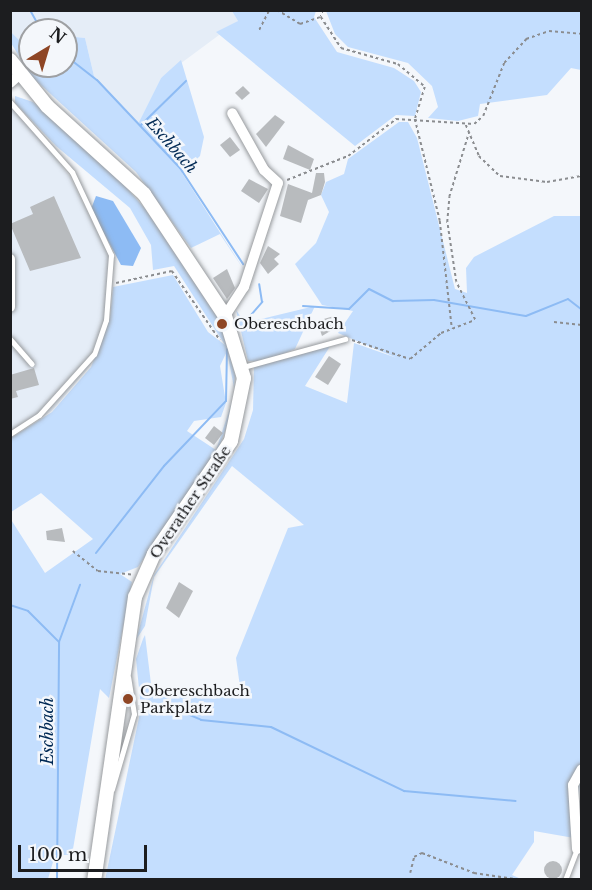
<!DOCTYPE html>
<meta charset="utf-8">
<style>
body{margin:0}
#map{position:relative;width:592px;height:890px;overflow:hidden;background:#f4f7fb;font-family:"Libre Baskerville",serif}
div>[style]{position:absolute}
.built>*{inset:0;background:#e5edf7}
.green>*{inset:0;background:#c4defe}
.water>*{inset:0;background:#8dbbf4}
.stream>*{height:2px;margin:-1px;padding:0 1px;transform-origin:1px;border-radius:1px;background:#8dbbf4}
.building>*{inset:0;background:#b8bbbe}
.round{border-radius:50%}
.path>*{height:1.5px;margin-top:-0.75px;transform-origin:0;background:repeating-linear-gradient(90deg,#8b8d90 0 3px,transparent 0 6px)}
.roads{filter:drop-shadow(0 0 2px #979a9d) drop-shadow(0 0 2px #979a9d)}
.service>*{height:5px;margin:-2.5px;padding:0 2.5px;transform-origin:2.5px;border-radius:2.5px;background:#fff}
.minor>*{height:10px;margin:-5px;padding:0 5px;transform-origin:5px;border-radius:5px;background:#fff}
.secondary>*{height:14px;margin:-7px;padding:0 7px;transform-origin:7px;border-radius:7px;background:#fff}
.dots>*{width:16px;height:16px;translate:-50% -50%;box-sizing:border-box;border:3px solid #f4f7fb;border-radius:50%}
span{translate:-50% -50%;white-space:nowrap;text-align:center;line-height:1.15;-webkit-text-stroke:5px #f4f7fb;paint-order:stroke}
.poi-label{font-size:15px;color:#1c1d1f}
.left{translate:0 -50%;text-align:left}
.street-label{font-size:15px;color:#1c1d1f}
.water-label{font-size:16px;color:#002954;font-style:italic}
.frame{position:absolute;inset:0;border:12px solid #1c1d1f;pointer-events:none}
.north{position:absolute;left:18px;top:18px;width:60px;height:60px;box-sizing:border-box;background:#f4f7fb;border:2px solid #9ea0a3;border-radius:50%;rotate:38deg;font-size:16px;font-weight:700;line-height:24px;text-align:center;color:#1c1d1f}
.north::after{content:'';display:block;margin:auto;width:21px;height:27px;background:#8e4625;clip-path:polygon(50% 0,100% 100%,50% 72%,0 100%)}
.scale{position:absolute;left:18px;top:845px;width:129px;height:27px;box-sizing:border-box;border:3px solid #1c1d1f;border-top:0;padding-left:8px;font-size:18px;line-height:21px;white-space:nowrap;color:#1c1d1f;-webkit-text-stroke:4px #f4f7fb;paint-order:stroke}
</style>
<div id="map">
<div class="built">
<div style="clip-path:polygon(232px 10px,238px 21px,161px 78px,138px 124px,94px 76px,85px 38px,66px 36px,66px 30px,30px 30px,30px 51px,11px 32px,10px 11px)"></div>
<div style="clip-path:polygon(10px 99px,70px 177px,109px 256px,112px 286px,109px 317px,90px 366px,52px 411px,11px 436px)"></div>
</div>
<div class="green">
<div style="clip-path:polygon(232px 11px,316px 11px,314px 17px,337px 52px,394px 68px,414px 81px,421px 92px,415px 116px,396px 115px,355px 146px,216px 32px,238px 21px)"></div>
<div style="clip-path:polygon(326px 11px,581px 11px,581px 70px,571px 68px,547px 95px,480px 104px,478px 116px,458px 121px,428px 118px,438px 107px,432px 86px,408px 63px,348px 47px,335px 34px)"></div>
<div style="clip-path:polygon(11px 32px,30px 51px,30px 66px,66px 66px,66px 36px,85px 38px,94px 76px,138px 124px,161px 78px,181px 60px,204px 137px,200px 156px,182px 173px,246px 273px,220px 234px,191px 248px,136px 172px,31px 76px,11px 43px)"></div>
<div style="clip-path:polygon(evenodd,15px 96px,33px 102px,111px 170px,146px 210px,219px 320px,235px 375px,233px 410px,220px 445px,138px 567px,120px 574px,132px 582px,109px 698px,100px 689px,72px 855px,55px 855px,48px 879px,11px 879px,10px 518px,45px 573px,93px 539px,41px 493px,11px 512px,11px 438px,52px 412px,91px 367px,110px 318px,113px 287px,173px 275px,208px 332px,225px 345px,174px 266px,153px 270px,151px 245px,130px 208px,56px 146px,15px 103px,15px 96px,227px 351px,235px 393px,216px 450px,187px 431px,194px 421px,221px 417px,226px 403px,220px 366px,227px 351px)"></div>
<div style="clip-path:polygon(399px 122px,408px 122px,417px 138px,455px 289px,467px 293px,466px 268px,474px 257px,554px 216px,581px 216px,582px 766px,574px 838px,534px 831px,534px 842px,512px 875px,521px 879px,105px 880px,141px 708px,136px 659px,143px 639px,145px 635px,152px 692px,198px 698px,241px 694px,236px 658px,288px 528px,304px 525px,232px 466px,154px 577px,145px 626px,136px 640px,154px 575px,244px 439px,253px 410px,254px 366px,334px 340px,305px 386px,347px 403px,354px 343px,397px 358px,338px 333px,353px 311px,322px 305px,295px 264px,316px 243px,329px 212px,321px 195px,326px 182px,344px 174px,348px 159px)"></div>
<div style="clip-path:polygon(315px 306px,295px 349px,263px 362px,248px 361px,236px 310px,245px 323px)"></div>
</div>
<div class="water">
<div style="clip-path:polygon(96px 196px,113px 201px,141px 248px,133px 266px,121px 265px,91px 209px)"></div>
</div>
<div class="stream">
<div style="left:30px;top:10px;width:23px;rotate:61deg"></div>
<div style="left:66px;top:56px;width:39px;rotate:38deg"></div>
<div style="left:97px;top:80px;width:121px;rotate:46.7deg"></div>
<div style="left:180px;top:168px;width:115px;rotate:56.7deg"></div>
<div style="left:141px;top:125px;width:63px;rotate:-44.4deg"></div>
<div style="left:303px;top:306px;width:46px;rotate:3.7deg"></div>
<div style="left:349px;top:309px;width:28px;rotate:-45deg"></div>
<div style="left:369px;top:289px;width:27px;rotate:27deg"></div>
<div style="left:393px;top:301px;width:41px;rotate:-1.4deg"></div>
<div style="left:434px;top:300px;width:93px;rotate:9.9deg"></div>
<div style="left:526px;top:316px;width:45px;rotate:-22deg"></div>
<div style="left:568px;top:299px;width:18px;rotate:38deg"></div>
<div style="left:244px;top:323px;width:28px;rotate:-49deg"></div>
<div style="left:262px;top:302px;width:18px;rotate:-99deg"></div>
<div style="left:96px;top:553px;width:110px;rotate:-52deg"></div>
<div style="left:164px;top:466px;width:90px;rotate:-46.4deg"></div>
<div style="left:226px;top:401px;width:52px;rotate:-88.9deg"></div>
<div style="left:10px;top:605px;width:19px;rotate:18deg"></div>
<div style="left:28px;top:611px;width:44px;rotate:45deg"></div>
<div style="left:171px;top:707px;width:33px;rotate:23deg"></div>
<div style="left:201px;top:720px;width:70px;rotate:5.7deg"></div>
<div style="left:271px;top:727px;width:148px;rotate:25.7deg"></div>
<div style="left:404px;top:791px;width:112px;rotate:5.1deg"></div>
<div style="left:57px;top:880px;width:238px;rotate:-89.5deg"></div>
<div style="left:59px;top:642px;width:61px;rotate:-69.8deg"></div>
</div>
<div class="building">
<div style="clip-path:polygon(243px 86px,250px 93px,242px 100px,235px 93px)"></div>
<div style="clip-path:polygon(275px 115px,285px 122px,266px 147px,256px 134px)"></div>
<div style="clip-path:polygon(230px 137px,240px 150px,230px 157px,220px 145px)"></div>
<div style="clip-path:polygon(288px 145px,314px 159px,310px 170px,283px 159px)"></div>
<div style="clip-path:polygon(316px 173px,324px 173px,325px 182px,321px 195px,308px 200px,301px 223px,280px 216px,288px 184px,312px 193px)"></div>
<div style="clip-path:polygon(249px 179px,268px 189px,259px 203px,241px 191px)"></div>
<div style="clip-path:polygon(54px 196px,81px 258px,30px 271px,10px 224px,33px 214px,30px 207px)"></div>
<div style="clip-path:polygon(268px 246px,280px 254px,274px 259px,279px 264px,268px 274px,260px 263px)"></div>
<div style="clip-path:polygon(227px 269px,235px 288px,227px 299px,213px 278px)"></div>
<div style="clip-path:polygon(334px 316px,337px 327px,322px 336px,317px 321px)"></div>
<div style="clip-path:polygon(329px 356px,341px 364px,328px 385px,315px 377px)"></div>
<div style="clip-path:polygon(34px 368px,39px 385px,16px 391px,18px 397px,10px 399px,10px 375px)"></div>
<div style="clip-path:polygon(214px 426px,223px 433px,214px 445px,205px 438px)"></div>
<div style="clip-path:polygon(62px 528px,65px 542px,47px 540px,46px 531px)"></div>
<div style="clip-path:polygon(179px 582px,193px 591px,179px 618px,166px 608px)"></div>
<div class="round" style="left:544px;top:861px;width:18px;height:18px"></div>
</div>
<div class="path">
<div style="left:277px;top:10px;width:27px;rotate:31deg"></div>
<div style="left:300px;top:24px;width:21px;rotate:-19deg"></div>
<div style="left:323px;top:10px;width:7px;rotate:106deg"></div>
<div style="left:321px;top:17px;width:37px;rotate:57deg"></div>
<div style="left:341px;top:48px;width:59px;rotate:15.7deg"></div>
<div style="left:398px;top:64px;width:35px;rotate:40deg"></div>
<div style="left:425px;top:87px;width:34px;rotate:107deg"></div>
<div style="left:415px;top:119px;width:105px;rotate:76.2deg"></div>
<div style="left:440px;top:221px;width:108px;rotate:83.6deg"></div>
<div style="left:259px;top:30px;width:22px;rotate:-63deg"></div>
<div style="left:466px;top:125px;width:34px;rotate:67deg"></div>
<div style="left:479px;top:156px;width:29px;rotate:44deg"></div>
<div style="left:500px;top:176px;width:47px;rotate:7.3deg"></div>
<div style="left:547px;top:182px;width:36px;rotate:-10deg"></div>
<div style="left:287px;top:180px;width:66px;rotate:-21.5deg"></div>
<div style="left:348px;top:156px;width:61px;rotate:-37.6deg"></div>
<div style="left:396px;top:119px;width:78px;rotate:3.7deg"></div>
<div style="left:474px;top:124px;width:12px;rotate:-42deg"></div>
<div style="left:483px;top:116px;width:57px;rotate:-68.4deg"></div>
<div style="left:504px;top:63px;width:33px;rotate:-47deg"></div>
<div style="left:526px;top:39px;width:24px;rotate:-19deg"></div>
<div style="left:549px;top:31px;width:33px;rotate:5deg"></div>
<div style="left:116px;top:283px;width:57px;rotate:-12.1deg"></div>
<div style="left:172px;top:271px;width:84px;rotate:55.2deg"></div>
<div style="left:554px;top:322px;width:28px;rotate:6deg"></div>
<div style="left:352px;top:340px;width:61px;rotate:18.1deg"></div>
<div style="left:410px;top:359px;width:40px;rotate:-40deg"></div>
<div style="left:441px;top:333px;width:36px;rotate:-21deg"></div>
<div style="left:475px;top:320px;width:42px;rotate:-116.6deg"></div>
<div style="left:456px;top:282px;width:61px;rotate:-98.5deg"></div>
<div style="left:447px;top:222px;width:25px;rotate:-85deg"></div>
<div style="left:449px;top:197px;width:68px;rotate:-72.9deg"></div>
<div style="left:73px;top:551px;width:32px;rotate:39deg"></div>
<div style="left:98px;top:571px;width:36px;rotate:6deg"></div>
<div style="left:410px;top:873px;width:16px;rotate:-76deg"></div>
<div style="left:414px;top:857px;width:9px;rotate:-27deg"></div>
<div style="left:422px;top:853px;width:56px;rotate:21deg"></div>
<div style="left:474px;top:873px;width:48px;rotate:8.5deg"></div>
</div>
<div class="roads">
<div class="service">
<div style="left:10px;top:102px;width:94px;rotate:48.5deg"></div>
<div style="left:72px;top:172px;width:92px;rotate:64.8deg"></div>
<div style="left:111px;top:255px;width:65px;rotate:94.4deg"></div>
<div style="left:106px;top:320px;width:36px;rotate:109deg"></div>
<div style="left:94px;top:354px;width:82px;rotate:132deg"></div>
<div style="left:39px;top:415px;width:35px;rotate:147deg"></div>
<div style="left:10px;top:339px;width:33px;rotate:49deg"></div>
<div style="left:243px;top:367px;width:106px;rotate:-15.4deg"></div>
<div style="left:112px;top:789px;width:78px;rotate:-73.7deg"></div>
<div style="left:134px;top:714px;width:37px;rotate:-99deg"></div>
<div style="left:565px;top:880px;width:33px;rotate:-69deg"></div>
</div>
<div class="minor">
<div style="left:10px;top:83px;width:12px;rotate:-42deg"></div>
<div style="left:10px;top:259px;width:48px;rotate:90deg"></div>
<div style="left:225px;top:316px;width:35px;rotate:-57deg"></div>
<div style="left:244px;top:287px;width:109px;rotate:-71.9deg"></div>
<div style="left:278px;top:183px;width:19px;rotate:-137deg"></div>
<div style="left:264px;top:170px;width:65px;rotate:-119.3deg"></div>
<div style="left:577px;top:849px;width:64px;rotate:-93.6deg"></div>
<div style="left:573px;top:785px;width:18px;rotate:-61deg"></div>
</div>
<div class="secondary">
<div style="left:10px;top:60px;width:59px;rotate:51.2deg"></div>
<div style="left:47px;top:106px;width:131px;rotate:42.2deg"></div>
<div style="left:144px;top:194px;width:146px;rotate:56.4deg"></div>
<div style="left:225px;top:316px;width:65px;rotate:73deg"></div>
<div style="left:244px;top:378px;width:64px;rotate:101.7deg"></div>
<div style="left:231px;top:441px;width:137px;rotate:124.3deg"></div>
<div style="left:154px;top:554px;width:47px;rotate:113.8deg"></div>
<div style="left:135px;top:597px;width:286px;rotate:98.2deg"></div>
</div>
</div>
<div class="dots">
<div style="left:222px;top:324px;background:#8e4625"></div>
<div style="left:128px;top:699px;background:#8e4625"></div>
</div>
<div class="poi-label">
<span class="left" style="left:234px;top:324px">Obereschbach</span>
<span class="left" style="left:140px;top:699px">Obereschbach<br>Parkplatz</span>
</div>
<div class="street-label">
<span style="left:190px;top:502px;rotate:-56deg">Overather Straße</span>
</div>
<div class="water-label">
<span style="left:172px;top:145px;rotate:49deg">Eschbach</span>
<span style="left:47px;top:731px;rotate:-90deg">Eschbach</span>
</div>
<div class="frame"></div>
<div class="north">N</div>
<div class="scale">100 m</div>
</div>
